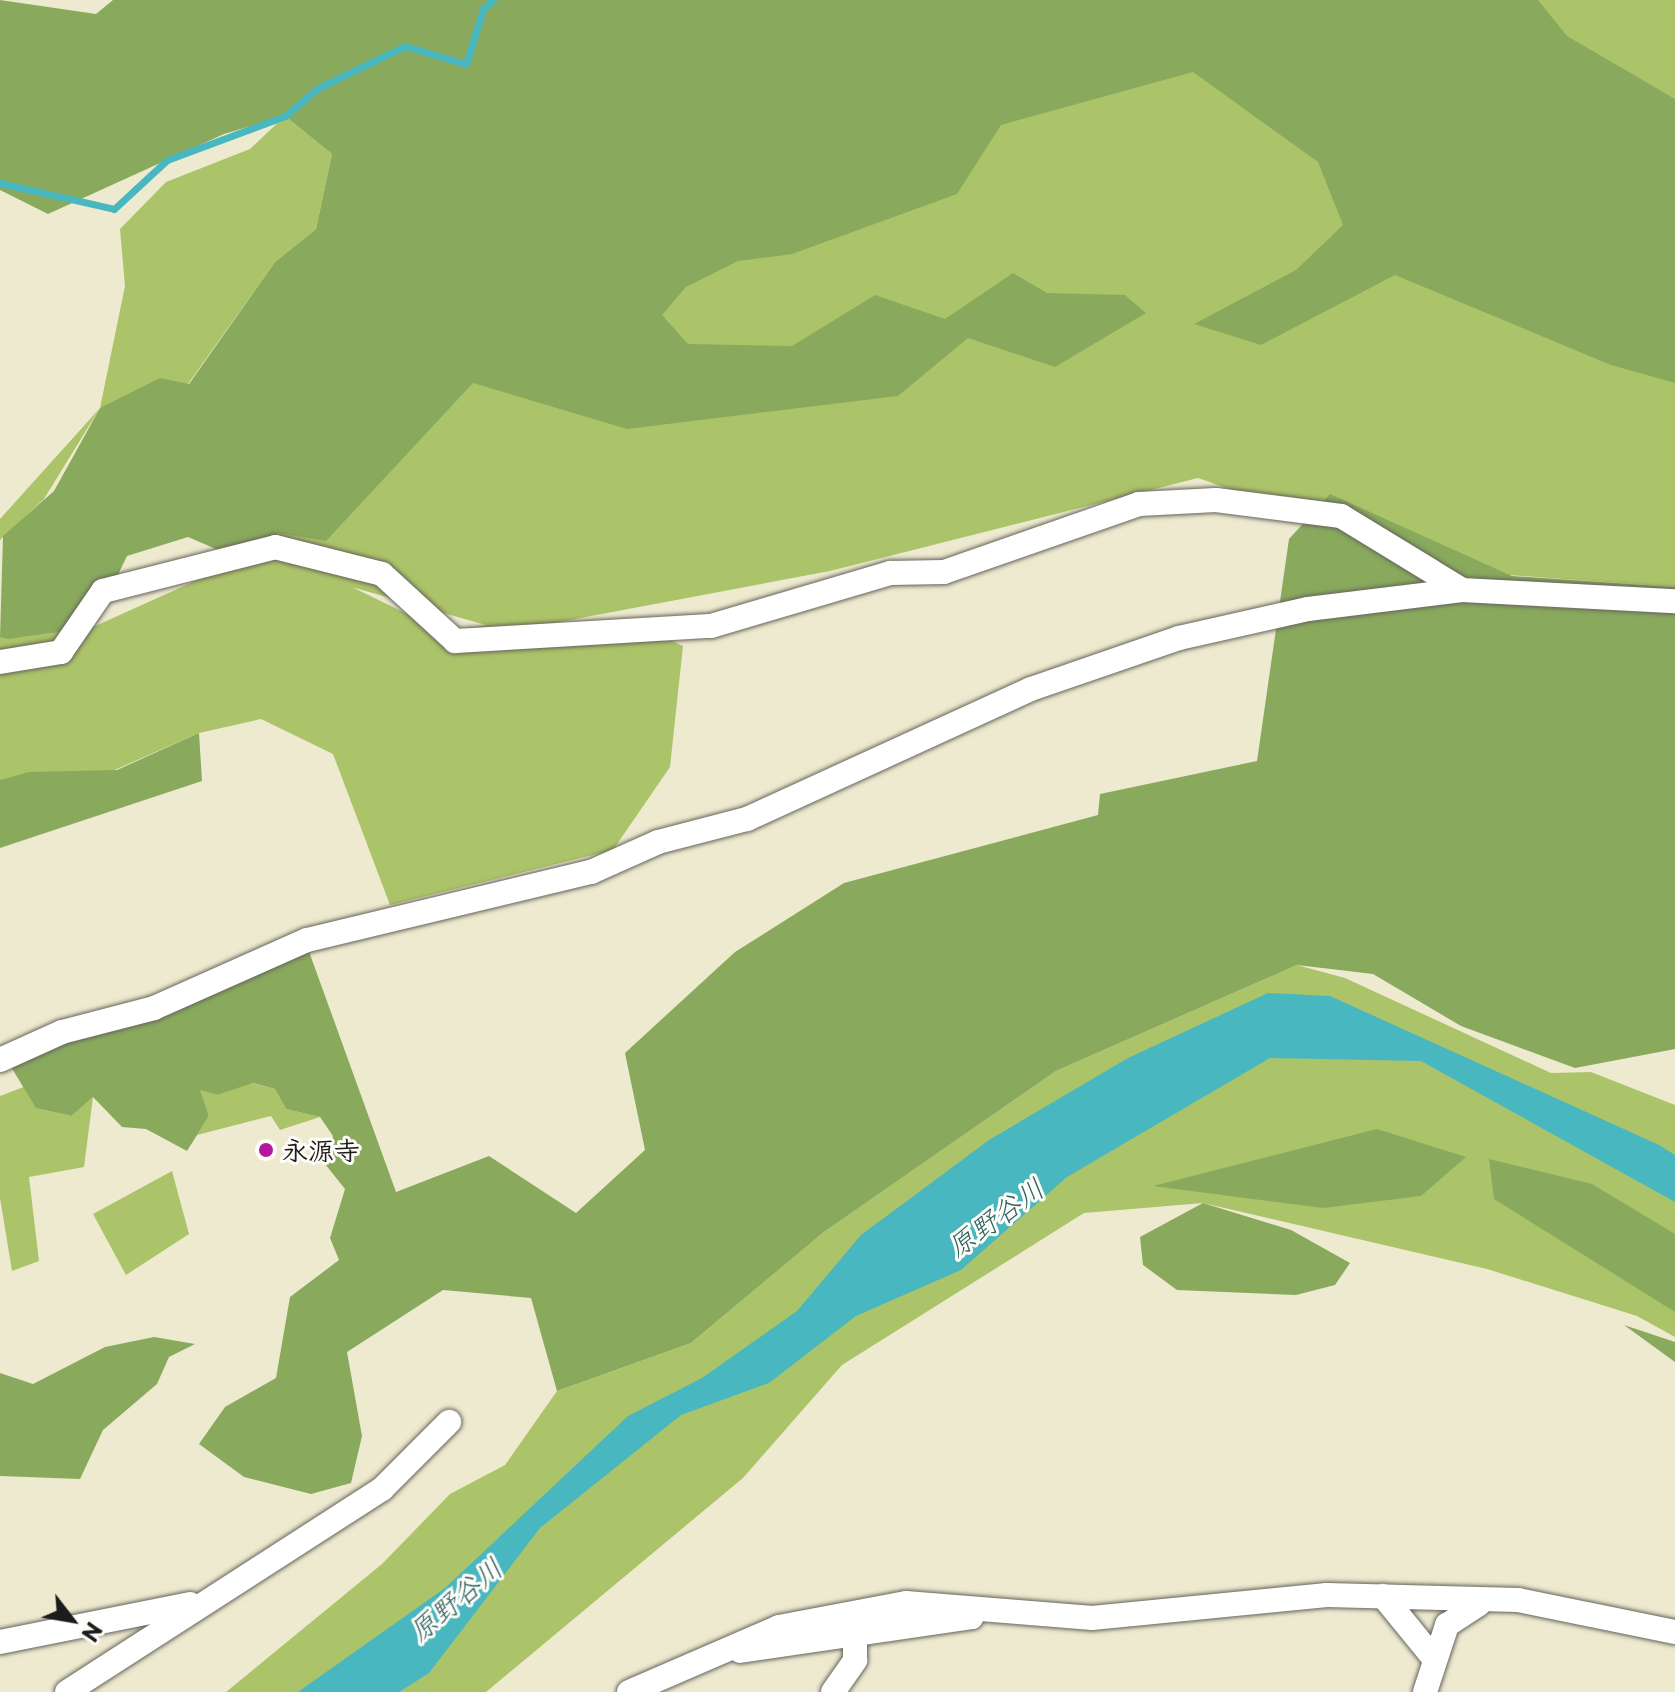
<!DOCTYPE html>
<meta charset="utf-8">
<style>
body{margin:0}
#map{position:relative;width:1675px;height:1692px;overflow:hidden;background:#eeead0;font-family:"Playpen Sans","Klee One",sans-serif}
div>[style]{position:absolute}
.green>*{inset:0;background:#acc469}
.forest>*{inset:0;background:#89aa5d}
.water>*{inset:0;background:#48b7bf}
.stream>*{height:7px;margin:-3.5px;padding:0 3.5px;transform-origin:3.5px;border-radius:3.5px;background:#48b7bf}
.roads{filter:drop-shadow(0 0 2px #66645b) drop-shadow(0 0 2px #66645b)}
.street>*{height:24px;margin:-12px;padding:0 12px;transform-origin:12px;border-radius:12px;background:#fff}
.dots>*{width:22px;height:22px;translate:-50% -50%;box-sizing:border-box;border:4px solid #fdfcf7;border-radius:50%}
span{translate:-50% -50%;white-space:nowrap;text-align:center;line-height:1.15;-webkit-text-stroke:6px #fdfcf7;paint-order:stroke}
.poi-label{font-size:26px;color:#1c1c1c;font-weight:700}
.left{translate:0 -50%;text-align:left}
.water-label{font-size:28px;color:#306265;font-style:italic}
.north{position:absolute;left:32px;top:1580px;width:80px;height:80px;-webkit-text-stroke:6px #fdfcf7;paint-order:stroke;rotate:121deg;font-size:22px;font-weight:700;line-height:32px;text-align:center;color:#1c1c1c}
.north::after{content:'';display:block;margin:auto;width:28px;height:36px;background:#1c1c1c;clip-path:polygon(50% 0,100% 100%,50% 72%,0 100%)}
</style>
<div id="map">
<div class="green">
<div style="clip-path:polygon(evenodd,700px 0,1675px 0,1675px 587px,1469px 572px,1198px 478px,830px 571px,538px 626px,650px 631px,683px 646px,670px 767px,613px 850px,390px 905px,333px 754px,261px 719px,199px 733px,94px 779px,0 783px,0 637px,93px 627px,246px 558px,700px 0,354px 588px,355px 588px,486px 625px,444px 632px,354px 588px)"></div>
<div style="clip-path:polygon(285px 116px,332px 154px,316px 229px,275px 262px,188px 384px,100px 408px,44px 499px,0 540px,0 519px,100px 408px,125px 286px,120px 229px,166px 182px,250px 149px)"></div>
<div style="clip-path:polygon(1297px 965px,1345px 978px,1551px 1073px,1591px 1072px,1675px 1105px,1675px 1337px,1637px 1316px,1487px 1269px,1203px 1203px,1084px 1213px,842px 1365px,743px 1478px,486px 1692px,226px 1692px,382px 1564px,450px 1494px,505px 1465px,557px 1391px,691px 1343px,824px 1232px,1056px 1071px)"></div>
<div style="clip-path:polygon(252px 1083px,275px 1089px,286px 1109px,320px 1117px,280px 1130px,271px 1116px,197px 1135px,209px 1116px,199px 1089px,218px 1095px)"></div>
<div style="clip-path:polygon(29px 1085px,37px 1108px,70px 1116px,93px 1097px,84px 1167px,29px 1177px,39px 1261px,12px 1271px,0 1198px,0 1096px)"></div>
<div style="clip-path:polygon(172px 1171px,189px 1234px,126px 1275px,93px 1214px)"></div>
</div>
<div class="forest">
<div style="clip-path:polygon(0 0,96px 14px,113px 0,1538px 0,1567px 36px,1675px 99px,1675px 383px,1611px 365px,1395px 275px,1261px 345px,1194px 324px,1296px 270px,1343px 225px,1318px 162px,1193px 72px,1001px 125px,957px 194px,792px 254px,738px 261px,686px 287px,662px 315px,688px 344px,792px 346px,875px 295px,945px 319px,1013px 273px,1047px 293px,1125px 295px,1146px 313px,1055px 367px,968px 338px,898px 396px,627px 429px,473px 383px,326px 541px,278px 533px,237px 558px,188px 537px,127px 556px,93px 627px,8px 639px,0 637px,3px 536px,54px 491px,100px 408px,160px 378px,189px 384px,275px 262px,316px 229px,332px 154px,285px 116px,224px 134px,48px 214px,0 190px)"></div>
<div style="clip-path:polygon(1330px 494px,1512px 576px,1675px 587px,1675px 1049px,1575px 1068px,1461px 1026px,1373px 974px,1297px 965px,1056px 1071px,824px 1232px,691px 1343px,557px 1391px,531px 1298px,443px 1290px,347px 1352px,362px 1436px,351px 1483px,311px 1494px,244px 1477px,199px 1444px,225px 1407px,276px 1378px,290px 1297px,339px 1260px,330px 1238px,345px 1189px,325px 1164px,333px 1136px,320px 1117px,286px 1109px,275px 1089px,253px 1083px,218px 1095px,200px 1090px,209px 1116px,187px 1151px,146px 1129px,122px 1127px,93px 1097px,71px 1116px,36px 1108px,8px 1062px,307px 946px,396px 1192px,489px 1156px,576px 1213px,645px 1150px,625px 1053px,735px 952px,844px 883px,1098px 815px,1100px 794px,1257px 761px,1289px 539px)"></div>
<div style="clip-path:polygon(199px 733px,202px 781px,0 848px,0 780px,29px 772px,117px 770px)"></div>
<div style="clip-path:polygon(1377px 1129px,1466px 1157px,1421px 1196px,1323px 1208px,1153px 1186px)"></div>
<div style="clip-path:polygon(1489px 1159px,1592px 1184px,1675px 1234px,1675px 1312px,1494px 1199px)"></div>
<div style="clip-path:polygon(1203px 1203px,1291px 1230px,1350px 1263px,1335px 1285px,1296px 1295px,1177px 1290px,1143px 1265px,1140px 1237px)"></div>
<div style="clip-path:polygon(1624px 1325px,1675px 1342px,1675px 1362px)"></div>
<div style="clip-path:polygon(154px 1337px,195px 1344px,169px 1357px,157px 1384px,103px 1430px,80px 1479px,0 1476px,0 1373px,33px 1384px,105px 1347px)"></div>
</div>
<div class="water">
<div style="clip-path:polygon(1268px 993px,1330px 996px,1659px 1145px,1675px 1155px,1675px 1202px,1421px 1061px,1270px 1058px,1067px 1177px,961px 1270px,856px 1316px,769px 1383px,681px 1415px,540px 1528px,429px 1673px,399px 1692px,298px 1692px,445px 1588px,628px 1416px,702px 1378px,797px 1311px,861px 1235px,989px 1140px,1128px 1058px)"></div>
</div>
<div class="stream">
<div style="left:0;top:183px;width:117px;rotate:12.8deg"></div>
<div style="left:114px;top:209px;width:72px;rotate:-42.8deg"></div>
<div style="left:167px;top:160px;width:126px;rotate:-20.4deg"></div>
<div style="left:285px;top:116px;width:43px;rotate:-40.3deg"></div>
<div style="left:318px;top:88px;width:97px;rotate:-25.8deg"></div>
<div style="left:405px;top:46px;width:64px;rotate:16.4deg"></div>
<div style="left:466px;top:64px;width:58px;rotate:-72.8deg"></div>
<div style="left:483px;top:9px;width:13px;rotate:-42deg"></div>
</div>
<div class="roads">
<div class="street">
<div style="left:0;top:662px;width:62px;rotate:-9.3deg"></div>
<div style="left:61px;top:652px;width:74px;rotate:-55.5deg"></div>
<div style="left:103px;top:591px;width:178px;rotate:-14.3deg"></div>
<div style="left:275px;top:547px;width:110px;rotate:14.2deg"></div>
<div style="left:382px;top:574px;width:99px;rotate:42.5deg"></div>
<div style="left:455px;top:641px;width:256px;rotate:-3.4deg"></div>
<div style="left:711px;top:626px;width:187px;rotate:-16.5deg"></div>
<div style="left:890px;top:573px;width:54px;rotate:-1.1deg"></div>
<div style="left:944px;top:572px;width:207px;rotate:-19.2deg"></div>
<div style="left:1139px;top:504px;width:77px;rotate:-3deg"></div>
<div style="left:1216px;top:500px;width:126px;rotate:7.3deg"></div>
<div style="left:1341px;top:516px;width:142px;rotate:31.4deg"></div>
<div style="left:0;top:1060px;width:68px;rotate:-24.3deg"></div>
<div style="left:62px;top:1032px;width:95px;rotate:-14.6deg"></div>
<div style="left:154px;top:1008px;width:167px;rotate:-24deg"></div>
<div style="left:307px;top:940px;width:292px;rotate:-13.5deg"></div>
<div style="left:591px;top:872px;width:73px;rotate:-24.1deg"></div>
<div style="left:658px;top:842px;width:92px;rotate:-14.5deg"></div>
<div style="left:747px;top:819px;width:312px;rotate:-24.6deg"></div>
<div style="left:1031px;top:689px;width:157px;rotate:-19deg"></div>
<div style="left:1179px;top:638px;width:132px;rotate:-12.7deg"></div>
<div style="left:1308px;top:609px;width:155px;rotate:-7deg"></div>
<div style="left:1462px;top:590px;width:213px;rotate:3deg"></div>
<div style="left:1383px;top:1596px;width:77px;rotate:50.8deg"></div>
<div style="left:0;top:1642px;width:194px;rotate:-11.3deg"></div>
<div style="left:740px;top:1651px;width:234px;rotate:-8.3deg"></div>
<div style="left:67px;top:1692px;width:375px;rotate:-32.8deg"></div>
<div style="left:382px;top:1489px;width:95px;rotate:-45deg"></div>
<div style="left:629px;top:1692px;width:163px;rotate:-23.4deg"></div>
<div style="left:779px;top:1627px;width:129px;rotate:-10.7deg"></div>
<div style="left:906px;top:1603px;width:187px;rotate:4.6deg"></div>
<div style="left:1092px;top:1618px;width:236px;rotate:-5.6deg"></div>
<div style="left:1327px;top:1595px;width:191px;rotate:1.5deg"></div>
<div style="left:1518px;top:1600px;width:160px;rotate:11.5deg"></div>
<div style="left:833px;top:1692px;width:39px;rotate:-55deg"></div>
<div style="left:855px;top:1660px;width:21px;rotate:-90deg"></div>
<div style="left:1425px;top:1692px;width:71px;rotate:-71.8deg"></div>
<div style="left:1447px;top:1625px;width:38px;rotate:-33deg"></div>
</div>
</div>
<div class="dots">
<div style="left:266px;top:1150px;background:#b5179e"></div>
</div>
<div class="poi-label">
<span class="left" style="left:282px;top:1150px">永源寺</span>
</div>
<div class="water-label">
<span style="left:995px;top:1217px;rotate:-36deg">原野谷川</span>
<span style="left:455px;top:1599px;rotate:-40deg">原野谷川</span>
</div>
<div class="north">N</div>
</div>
